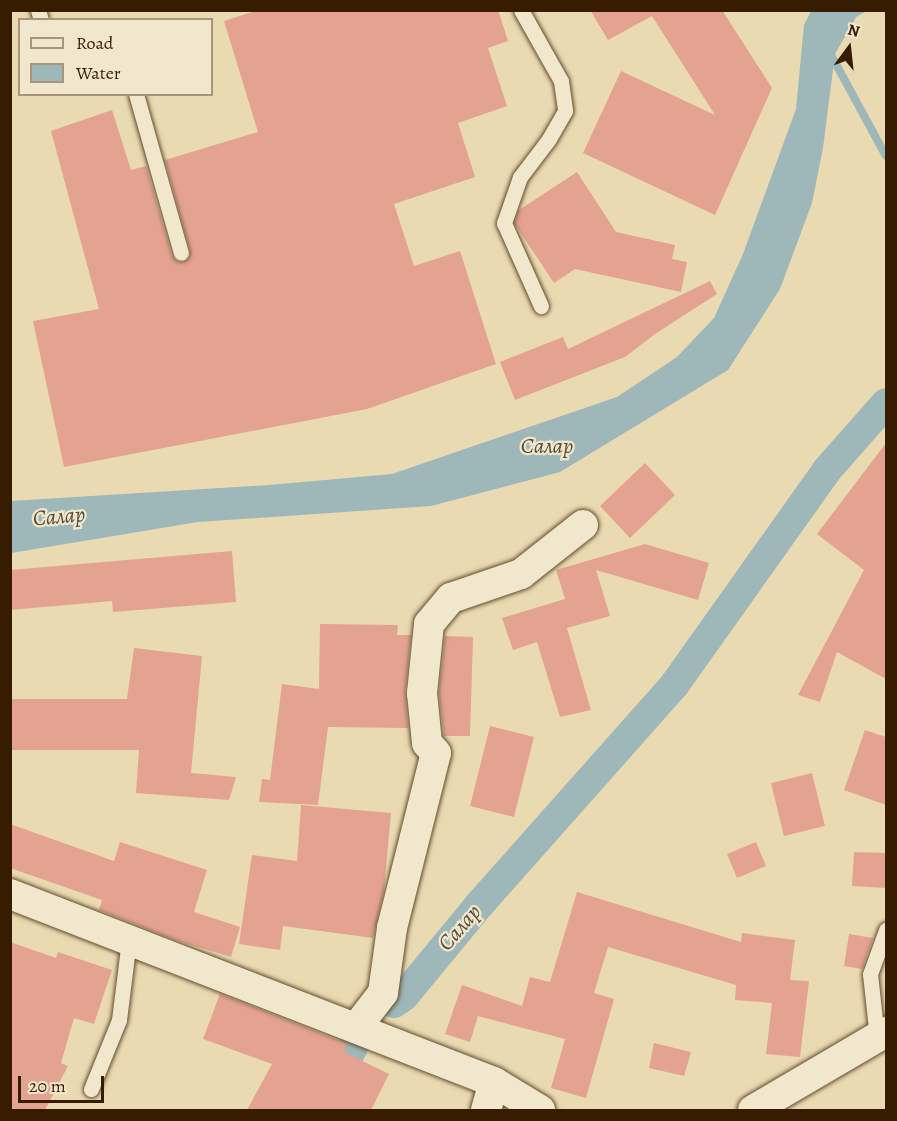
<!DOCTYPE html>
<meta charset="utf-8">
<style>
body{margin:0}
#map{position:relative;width:897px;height:1121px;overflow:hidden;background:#eadab2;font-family:Alegreya,serif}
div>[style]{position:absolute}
.water>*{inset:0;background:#9eb7b9}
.stream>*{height:8px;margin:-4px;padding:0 4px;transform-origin:4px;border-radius:4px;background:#9eb7b9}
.canal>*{height:30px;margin:-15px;padding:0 15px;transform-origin:15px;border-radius:15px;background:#9eb7b9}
.building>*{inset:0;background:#e3a390}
.roads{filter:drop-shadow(0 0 2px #644c2d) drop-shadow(0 0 2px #644c2d)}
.lane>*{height:15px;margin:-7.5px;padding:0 7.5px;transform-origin:7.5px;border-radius:7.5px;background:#f1e7cd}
.street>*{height:30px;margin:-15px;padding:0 15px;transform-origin:15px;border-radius:15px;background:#f1e7cd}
span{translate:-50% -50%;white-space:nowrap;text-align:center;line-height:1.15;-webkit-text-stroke:4.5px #f1e7cd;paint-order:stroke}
.water-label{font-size:22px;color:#574a38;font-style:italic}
.frame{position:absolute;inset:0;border:12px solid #381c01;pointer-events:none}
.legend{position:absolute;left:18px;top:18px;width:195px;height:78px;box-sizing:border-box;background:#f1e7cd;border:2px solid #a7967b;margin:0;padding:8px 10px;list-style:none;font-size:18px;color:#381c01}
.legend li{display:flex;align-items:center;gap:12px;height:30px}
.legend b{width:30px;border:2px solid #a7967b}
.north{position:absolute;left:819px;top:18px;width:60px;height:60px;-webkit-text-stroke:4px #f1e7cd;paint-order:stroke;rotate:15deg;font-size:16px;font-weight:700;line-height:24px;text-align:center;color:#381c01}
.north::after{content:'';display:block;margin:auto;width:21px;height:27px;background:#381c01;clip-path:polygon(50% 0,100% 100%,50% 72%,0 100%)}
.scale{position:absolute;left:18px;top:1076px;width:86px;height:27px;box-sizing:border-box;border:3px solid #381c01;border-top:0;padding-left:8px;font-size:18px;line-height:21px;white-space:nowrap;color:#381c01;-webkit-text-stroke:4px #f1e7cd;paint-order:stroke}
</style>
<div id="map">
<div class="water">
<div style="clip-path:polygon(811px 11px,867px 11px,856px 17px,835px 54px,823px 148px,812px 203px,780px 289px,728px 370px,560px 472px,431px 506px,198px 522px,11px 553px,11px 501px,269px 485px,392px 474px,617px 397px,677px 357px,714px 318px,743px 254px,796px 109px,804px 25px)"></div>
</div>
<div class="stream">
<div style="left:830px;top:53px;width:117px;rotate:61.5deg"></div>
</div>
<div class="canal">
<div style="left:394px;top:1003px;width:12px;rotate:-35deg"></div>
<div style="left:404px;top:996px;width:118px;rotate:-50.5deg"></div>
<div style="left:479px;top:905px;width:295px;rotate:-48.4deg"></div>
<div style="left:675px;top:684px;width:262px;rotate:-54.6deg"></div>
<div style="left:827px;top:470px;width:89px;rotate:-48.6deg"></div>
<div style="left:319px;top:1110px;width:72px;rotate:-61.6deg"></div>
</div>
<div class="building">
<div style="clip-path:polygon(258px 10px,498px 10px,508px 41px,488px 48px,507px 106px,458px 123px,475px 177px,394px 204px,414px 266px,460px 251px,496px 364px,367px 409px,64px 467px,33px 321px,99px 309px,51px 131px,112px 110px,131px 170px,146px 166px,172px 256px,178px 262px,184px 262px,190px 256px,190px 250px,165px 160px,258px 132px,224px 21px)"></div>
<div style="clip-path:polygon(590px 10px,722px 10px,772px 88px,715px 215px,583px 153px,621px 71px,715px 115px,652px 16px,608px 40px)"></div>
<div style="clip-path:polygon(577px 172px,616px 232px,675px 245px,672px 259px,687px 262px,681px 292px,575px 269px,554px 283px,514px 223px,519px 210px)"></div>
<div style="clip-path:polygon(710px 281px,717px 294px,655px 334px,625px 357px,515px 400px,500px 362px,563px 337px,568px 349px)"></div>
<div style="clip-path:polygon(886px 443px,886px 679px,837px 652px,820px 702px,798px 695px,864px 570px,817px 534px)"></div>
<div style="clip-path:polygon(645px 463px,675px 495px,630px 538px,600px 506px)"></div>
<div style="clip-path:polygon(645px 544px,709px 563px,698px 600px,596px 570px,610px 616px,567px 628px,591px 710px,560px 717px,537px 642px,513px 650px,502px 618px,565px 599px,556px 570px)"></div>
<div style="clip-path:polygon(232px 551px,236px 602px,113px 612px,112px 601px,10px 610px,10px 570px)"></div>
<div style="clip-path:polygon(320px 624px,398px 625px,397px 635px,411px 635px,405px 691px,408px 728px,328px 727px,318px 805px,259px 802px,262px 779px,270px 780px,282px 684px,319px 689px)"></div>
<div style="clip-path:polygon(445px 636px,473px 637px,470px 736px,444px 736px,439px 693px)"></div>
<div style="clip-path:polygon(134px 648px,202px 656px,191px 773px,236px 777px,229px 800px,136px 793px,139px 750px,10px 750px,10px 699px,127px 699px)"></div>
<div style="clip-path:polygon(490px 726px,534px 737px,514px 817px,470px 806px)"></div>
<div style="clip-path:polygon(865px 730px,886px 737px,886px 805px,844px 790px)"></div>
<div style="clip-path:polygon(812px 773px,825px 826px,784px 836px,771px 783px)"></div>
<div style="clip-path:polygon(301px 805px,391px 813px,384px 890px,373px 938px,283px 926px,280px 950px,239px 944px,252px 855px,297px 861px)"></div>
<div style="clip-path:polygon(10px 824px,114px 861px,120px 842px,207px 870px,194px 912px,240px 927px,231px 957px,175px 940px,99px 910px,102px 900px,10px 868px)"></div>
<div style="clip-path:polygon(756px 842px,766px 866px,737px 878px,727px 854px)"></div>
<div style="clip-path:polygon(854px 852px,886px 853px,886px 888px,852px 886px)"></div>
<div style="clip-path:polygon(577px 892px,741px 942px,742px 933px,795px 940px,790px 980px,809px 981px,800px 1057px,766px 1054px,772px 1003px,735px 1000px,736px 985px,608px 947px,594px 993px,614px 999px,586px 1098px,551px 1088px,565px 1039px,478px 1016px,470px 1042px,445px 1034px,462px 985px,522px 1006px,530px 977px,550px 982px)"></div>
<div style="clip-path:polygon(849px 934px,873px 938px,862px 969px,844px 966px)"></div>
<div style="clip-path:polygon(10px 942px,56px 958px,58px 952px,112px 970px,94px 1024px,74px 1018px,61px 1063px,68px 1066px,45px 1110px,10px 1110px)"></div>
<div style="clip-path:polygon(220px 994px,348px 1044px,344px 1052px,389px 1074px,371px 1110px,247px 1110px,272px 1064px,203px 1039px)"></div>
<div style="clip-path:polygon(654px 1043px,691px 1052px,684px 1076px,649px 1068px)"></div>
</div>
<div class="roads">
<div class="lane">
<div style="left:38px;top:10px;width:10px;rotate:73deg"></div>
<div style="left:521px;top:10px;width:81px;rotate:60.6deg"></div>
<div style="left:561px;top:81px;width:30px;rotate:82deg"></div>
<div style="left:565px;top:111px;width:32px;rotate:120deg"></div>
<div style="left:549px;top:139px;width:48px;rotate:127.3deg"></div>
<div style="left:520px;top:177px;width:49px;rotate:109.2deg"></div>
<div style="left:504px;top:223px;width:91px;rotate:66deg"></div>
<div style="left:136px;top:94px;width:165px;rotate:74.2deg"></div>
<div style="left:877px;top:1038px;width:64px;rotate:-96.2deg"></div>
<div style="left:870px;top:974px;width:47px;rotate:-70deg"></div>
<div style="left:91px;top:1089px;width:74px;rotate:-67.9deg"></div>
<div style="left:119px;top:1020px;width:81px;rotate:-82.9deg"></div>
</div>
<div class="street">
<div style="left:10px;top:894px;width:519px;rotate:21.23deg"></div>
<div style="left:494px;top:1082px;width:54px;rotate:31.3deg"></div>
<div style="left:356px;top:1028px;width:44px;rotate:-52.4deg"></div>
<div style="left:383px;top:993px;width:66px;rotate:-82.1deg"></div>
<div style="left:392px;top:928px;width:180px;rotate:-75.9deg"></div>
<div style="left:436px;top:753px;width:13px;rotate:-132deg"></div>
<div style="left:427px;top:743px;width:50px;rotate:-95.7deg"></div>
<div style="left:422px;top:693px;width:69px;rotate:-84.2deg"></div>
<div style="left:429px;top:624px;width:34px;rotate:-50deg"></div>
<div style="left:451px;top:598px;width:74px;rotate:-18.9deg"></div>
<div style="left:521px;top:574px;width:79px;rotate:-38.3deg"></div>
<div style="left:486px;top:1110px;width:29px;rotate:-74deg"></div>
<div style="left:753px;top:1110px;width:154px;rotate:-30.4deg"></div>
</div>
</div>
<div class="water-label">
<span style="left:547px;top:447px">Салар</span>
<span style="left:59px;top:517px;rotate:-5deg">Салар</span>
<span style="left:460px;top:928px;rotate:-49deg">Салар</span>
</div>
<div class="frame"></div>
<ul class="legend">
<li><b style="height:8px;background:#f1e7cd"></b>Road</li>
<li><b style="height:16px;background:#9eb7b9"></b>Water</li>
</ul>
<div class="north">N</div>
<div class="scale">20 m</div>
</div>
